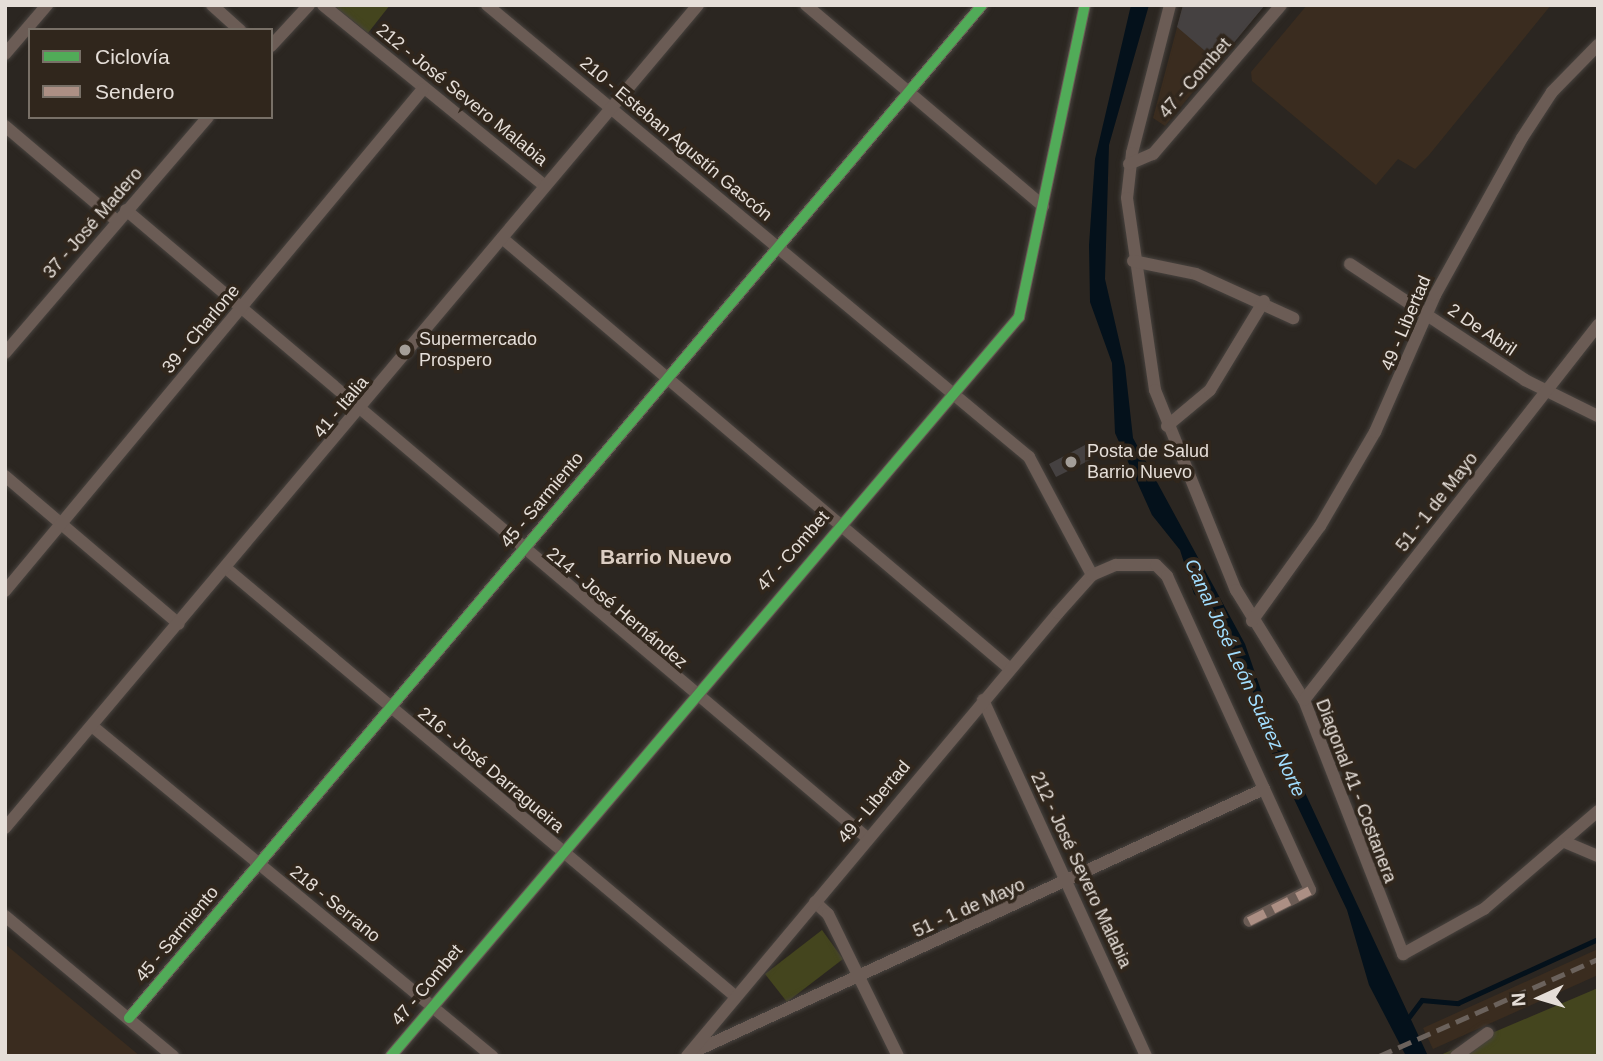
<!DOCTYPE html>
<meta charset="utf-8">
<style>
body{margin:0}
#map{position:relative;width:1603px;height:1061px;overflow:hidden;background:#2b2621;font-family:Helvetica,sans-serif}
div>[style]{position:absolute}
.built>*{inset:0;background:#3a2c1f}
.green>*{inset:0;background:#44451e}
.water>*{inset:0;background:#04111b}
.stream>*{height:4.5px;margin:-2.25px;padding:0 2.25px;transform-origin:2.25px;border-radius:2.25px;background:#04111b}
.building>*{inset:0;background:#454141}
.roads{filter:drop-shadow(0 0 2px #48433f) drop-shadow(0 0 2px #48433f)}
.minor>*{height:12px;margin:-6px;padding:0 6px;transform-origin:6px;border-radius:6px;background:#6b5c55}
.rail>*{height:4.5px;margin-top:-2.25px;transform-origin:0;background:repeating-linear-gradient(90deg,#6b625c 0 14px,transparent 0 21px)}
.quiet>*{height:9px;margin-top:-4.5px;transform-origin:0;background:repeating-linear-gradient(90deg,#ac8f84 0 18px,transparent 0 27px)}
.cycleway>*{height:10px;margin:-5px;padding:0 5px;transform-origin:5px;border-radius:5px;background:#51ab58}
.dots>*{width:19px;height:19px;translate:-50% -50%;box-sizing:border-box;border:4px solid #30261c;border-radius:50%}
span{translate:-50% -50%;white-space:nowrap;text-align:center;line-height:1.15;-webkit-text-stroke:7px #30261c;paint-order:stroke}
.street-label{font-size:18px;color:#e5ded8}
.poi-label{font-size:18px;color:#e5ded8}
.left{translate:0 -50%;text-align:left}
.water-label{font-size:19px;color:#a2deff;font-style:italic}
.quarter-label{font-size:21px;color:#dbcdc2;font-weight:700}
.frame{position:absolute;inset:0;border:7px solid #e5ded8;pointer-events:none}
.legend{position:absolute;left:28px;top:28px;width:245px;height:91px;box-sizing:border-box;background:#30261c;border:2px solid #787067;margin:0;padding:9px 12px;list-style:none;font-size:21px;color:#e5ded8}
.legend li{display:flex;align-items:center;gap:14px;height:35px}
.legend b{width:35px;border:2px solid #787067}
.north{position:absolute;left:1505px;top:963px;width:70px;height:70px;-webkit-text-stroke:5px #30261c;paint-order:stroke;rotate:266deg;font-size:19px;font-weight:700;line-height:28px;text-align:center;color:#e5ded8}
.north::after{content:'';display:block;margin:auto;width:24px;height:32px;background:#e5ded8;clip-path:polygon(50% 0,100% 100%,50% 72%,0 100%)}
</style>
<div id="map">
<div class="built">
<div style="clip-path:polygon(1183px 5px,1265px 5px,1165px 126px,1153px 118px)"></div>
<div style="clip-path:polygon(1307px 5px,1551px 5px,1429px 155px,1415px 169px,1398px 159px,1376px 185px,1252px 81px,1251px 72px)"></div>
<div style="clip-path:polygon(5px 944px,140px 1056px,5px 1056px)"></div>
<div style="clip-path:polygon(1598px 949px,1598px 975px,1433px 1049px,1423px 1028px)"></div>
</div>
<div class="green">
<div style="clip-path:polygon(333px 5px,390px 5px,368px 33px)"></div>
<div style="clip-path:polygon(822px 930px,843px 959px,787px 1002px,765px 974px)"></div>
<div style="clip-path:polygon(1598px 988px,1598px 1056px,1438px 1056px)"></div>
</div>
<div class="water">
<div style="clip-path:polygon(1131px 5px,1149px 5px,1109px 145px,1105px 279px,1125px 366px,1133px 438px,1245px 644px,1272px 722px,1428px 1056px,1406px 1056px,1369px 985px,1347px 910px,1263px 734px,1257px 700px,1211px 608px,1194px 594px,1180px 550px,1152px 515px,1115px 433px,1112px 363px,1090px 302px,1089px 245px,1095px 159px)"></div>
</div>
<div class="stream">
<div style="left:1409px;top:1017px;width:21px;rotate:-53deg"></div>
<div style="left:1422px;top:1000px;width:36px;rotate:5deg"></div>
<div style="left:1458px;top:1003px;width:154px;rotate:-24.6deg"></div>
</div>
<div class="building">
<div style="clip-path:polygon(1183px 5px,1265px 5px,1218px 62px,1177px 27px)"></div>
<div style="clip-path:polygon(1085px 445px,1092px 459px,1056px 477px,1049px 464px)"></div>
</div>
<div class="roads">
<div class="minor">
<div style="left:212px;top:5px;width:38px;rotate:42deg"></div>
<div style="left:323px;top:5px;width:286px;rotate:39.2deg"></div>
<div style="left:487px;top:5px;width:706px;rotate:39.83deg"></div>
<div style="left:1029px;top:457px;width:134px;rotate:61.9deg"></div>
<div style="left:806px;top:5px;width:311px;rotate:40.3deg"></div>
<div style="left:1170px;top:5px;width:153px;rotate:104.4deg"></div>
<div style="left:1132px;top:153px;width:45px;rotate:96.3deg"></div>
<div style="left:1127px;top:198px;width:194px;rotate:81.7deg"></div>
<div style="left:1155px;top:390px;width:216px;rotate:68deg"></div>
<div style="left:1236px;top:590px;width:129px;rotate:58.3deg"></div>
<div style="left:1304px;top:700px;width:273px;rotate:68.7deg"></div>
<div style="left:1403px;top:954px;width:93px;rotate:-29.1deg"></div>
<div style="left:1484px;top:909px;width:150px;rotate:-40.7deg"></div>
<div style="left:271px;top:46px;width:56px;rotate:-47.2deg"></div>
<div style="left:5px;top:54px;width:65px;rotate:-49.4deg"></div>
<div style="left:5px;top:126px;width:147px;rotate:40.3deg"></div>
<div style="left:1129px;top:164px;width:26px;rotate:-23deg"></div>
<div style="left:1153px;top:154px;width:196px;rotate:-49.3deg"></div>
<div style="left:126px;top:210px;width:970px;rotate:40.27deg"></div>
<div style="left:502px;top:238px;width:665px;rotate:40.3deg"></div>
<div style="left:1133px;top:261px;width:64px;rotate:11.7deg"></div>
<div style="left:1196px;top:274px;width:107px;rotate:24.4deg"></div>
<div style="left:1350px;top:264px;width:210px;rotate:33.5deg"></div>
<div style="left:1525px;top:380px;width:81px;rotate:26.3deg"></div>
<div style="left:5px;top:353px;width:311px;rotate:-49.3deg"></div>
<div style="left:1167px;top:426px;width:56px;rotate:-39.9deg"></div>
<div style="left:1210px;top:390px;width:104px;rotate:-58.8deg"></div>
<div style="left:5px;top:476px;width:228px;rotate:40.4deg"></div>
<div style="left:227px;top:569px;width:664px;rotate:40.05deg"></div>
<div style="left:5px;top:591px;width:653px;rotate:-50.22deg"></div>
<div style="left:1252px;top:621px;width:117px;rotate:-54.4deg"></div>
<div style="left:1320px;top:526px;width:109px;rotate:-59.7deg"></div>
<div style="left:1375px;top:432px;width:150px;rotate:-66.3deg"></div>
<div style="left:1435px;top:295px;width:179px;rotate:-61deg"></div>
<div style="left:1522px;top:138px;width:55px;rotate:-56.9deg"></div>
<div style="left:1552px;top:92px;width:66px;rotate:-45.6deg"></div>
<div style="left:983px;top:700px;width:392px;rotate:65.4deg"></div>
<div style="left:1304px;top:700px;width:477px;rotate:-51.9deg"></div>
<div style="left:92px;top:726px;width:519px;rotate:39.52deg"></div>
<div style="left:5px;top:828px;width:1076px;rotate:-49.9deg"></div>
<div style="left:1567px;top:843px;width:34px;rotate:23deg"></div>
<div style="left:815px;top:902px;width:18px;rotate:43deg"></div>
<div style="left:828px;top:914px;width:158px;rotate:63.8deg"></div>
<div style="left:5px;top:916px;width:219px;rotate:39.8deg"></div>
<div style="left:129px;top:1018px;width:1324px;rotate:-49.9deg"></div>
<div style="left:691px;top:1053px;width:631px;rotate:-24.74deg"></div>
<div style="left:391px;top:1056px;width:970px;rotate:-49.64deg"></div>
<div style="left:1019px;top:317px;width:319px;rotate:-78.1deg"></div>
<div style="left:687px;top:1056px;width:578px;rotate:-50.05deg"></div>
<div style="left:1058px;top:613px;width:51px;rotate:-48.2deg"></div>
<div style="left:1092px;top:575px;width:26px;rotate:-23deg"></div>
<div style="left:1116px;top:565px;width:40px"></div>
<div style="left:1156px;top:565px;width:16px;rotate:45deg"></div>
<div style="left:1167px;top:576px;width:345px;rotate:65.5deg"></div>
<div style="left:1310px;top:890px;width:68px;rotate:153.1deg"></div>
<div style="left:1456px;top:1056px;width:39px;rotate:-36deg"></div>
</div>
</div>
<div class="rail">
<div style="left:1379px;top:1056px;width:240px;rotate:-23.9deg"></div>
</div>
<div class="quiet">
<div style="left:1249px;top:921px;width:68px;rotate:-26.9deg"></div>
</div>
<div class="cycleway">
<div style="left:129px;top:1018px;width:1324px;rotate:-49.9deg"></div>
<div style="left:391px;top:1056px;width:970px;rotate:-49.64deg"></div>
<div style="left:1019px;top:317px;width:319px;rotate:-78.1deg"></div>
</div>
<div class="dots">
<div style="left:405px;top:350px;background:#a49e98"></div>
<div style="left:1071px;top:462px;background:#a49e98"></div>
</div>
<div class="street-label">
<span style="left:1195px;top:78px;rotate:-49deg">47 - Combet</span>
<span style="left:462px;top:95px;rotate:39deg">212 - José Severo Malabia</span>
<span style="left:676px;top:139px;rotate:40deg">210 - Esteban Agustín Gascón</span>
<span style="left:93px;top:223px;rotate:-49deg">37 - José Madero</span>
<span style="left:1406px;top:323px;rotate:-67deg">49 - Libertad</span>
<span style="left:201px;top:329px;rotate:-50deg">39 - Charlone</span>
<span style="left:1482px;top:330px;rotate:34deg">2 De Abril</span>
<span style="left:341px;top:407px;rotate:-50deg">41 - Italia</span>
<span style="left:542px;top:500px;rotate:-50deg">45 - Sarmiento</span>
<span style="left:1437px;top:502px;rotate:-52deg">51 - 1 de Mayo</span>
<span style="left:793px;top:551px;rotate:-49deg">47 - Combet</span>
<span style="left:617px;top:608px;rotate:40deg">214 - José Hernández</span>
<span style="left:491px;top:770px;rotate:40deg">216 - José Darragueira</span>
<span style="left:1356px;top:791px;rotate:69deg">Diagonal 41 - Costanera</span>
<span style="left:874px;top:802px;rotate:-50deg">49 - Libertad</span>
<span style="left:1081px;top:870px;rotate:65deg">212 - José Severo Malabia</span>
<span style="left:335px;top:904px;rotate:39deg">218 - Serrano</span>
<span style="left:969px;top:908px;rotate:-24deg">51 - 1 de Mayo</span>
<span style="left:177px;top:934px;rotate:-50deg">45 - Sarmiento</span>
<span style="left:427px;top:985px;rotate:-50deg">47 - Combet</span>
</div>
<div class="poi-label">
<span class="left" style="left:419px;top:350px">Supermercado<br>Prospero</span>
<span class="left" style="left:1087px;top:462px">Posta de Salud<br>Barrio Nuevo</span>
</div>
<div class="water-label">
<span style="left:1245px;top:678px;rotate:65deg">Canal José León Suárez Norte</span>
</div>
<div class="quarter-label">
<span style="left:666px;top:557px">Barrio Nuevo</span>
</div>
<div class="frame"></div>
<ul class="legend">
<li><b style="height:9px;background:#51ab58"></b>Ciclovía</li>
<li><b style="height:9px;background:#ac8f84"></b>Sendero</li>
</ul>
<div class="north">N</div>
</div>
